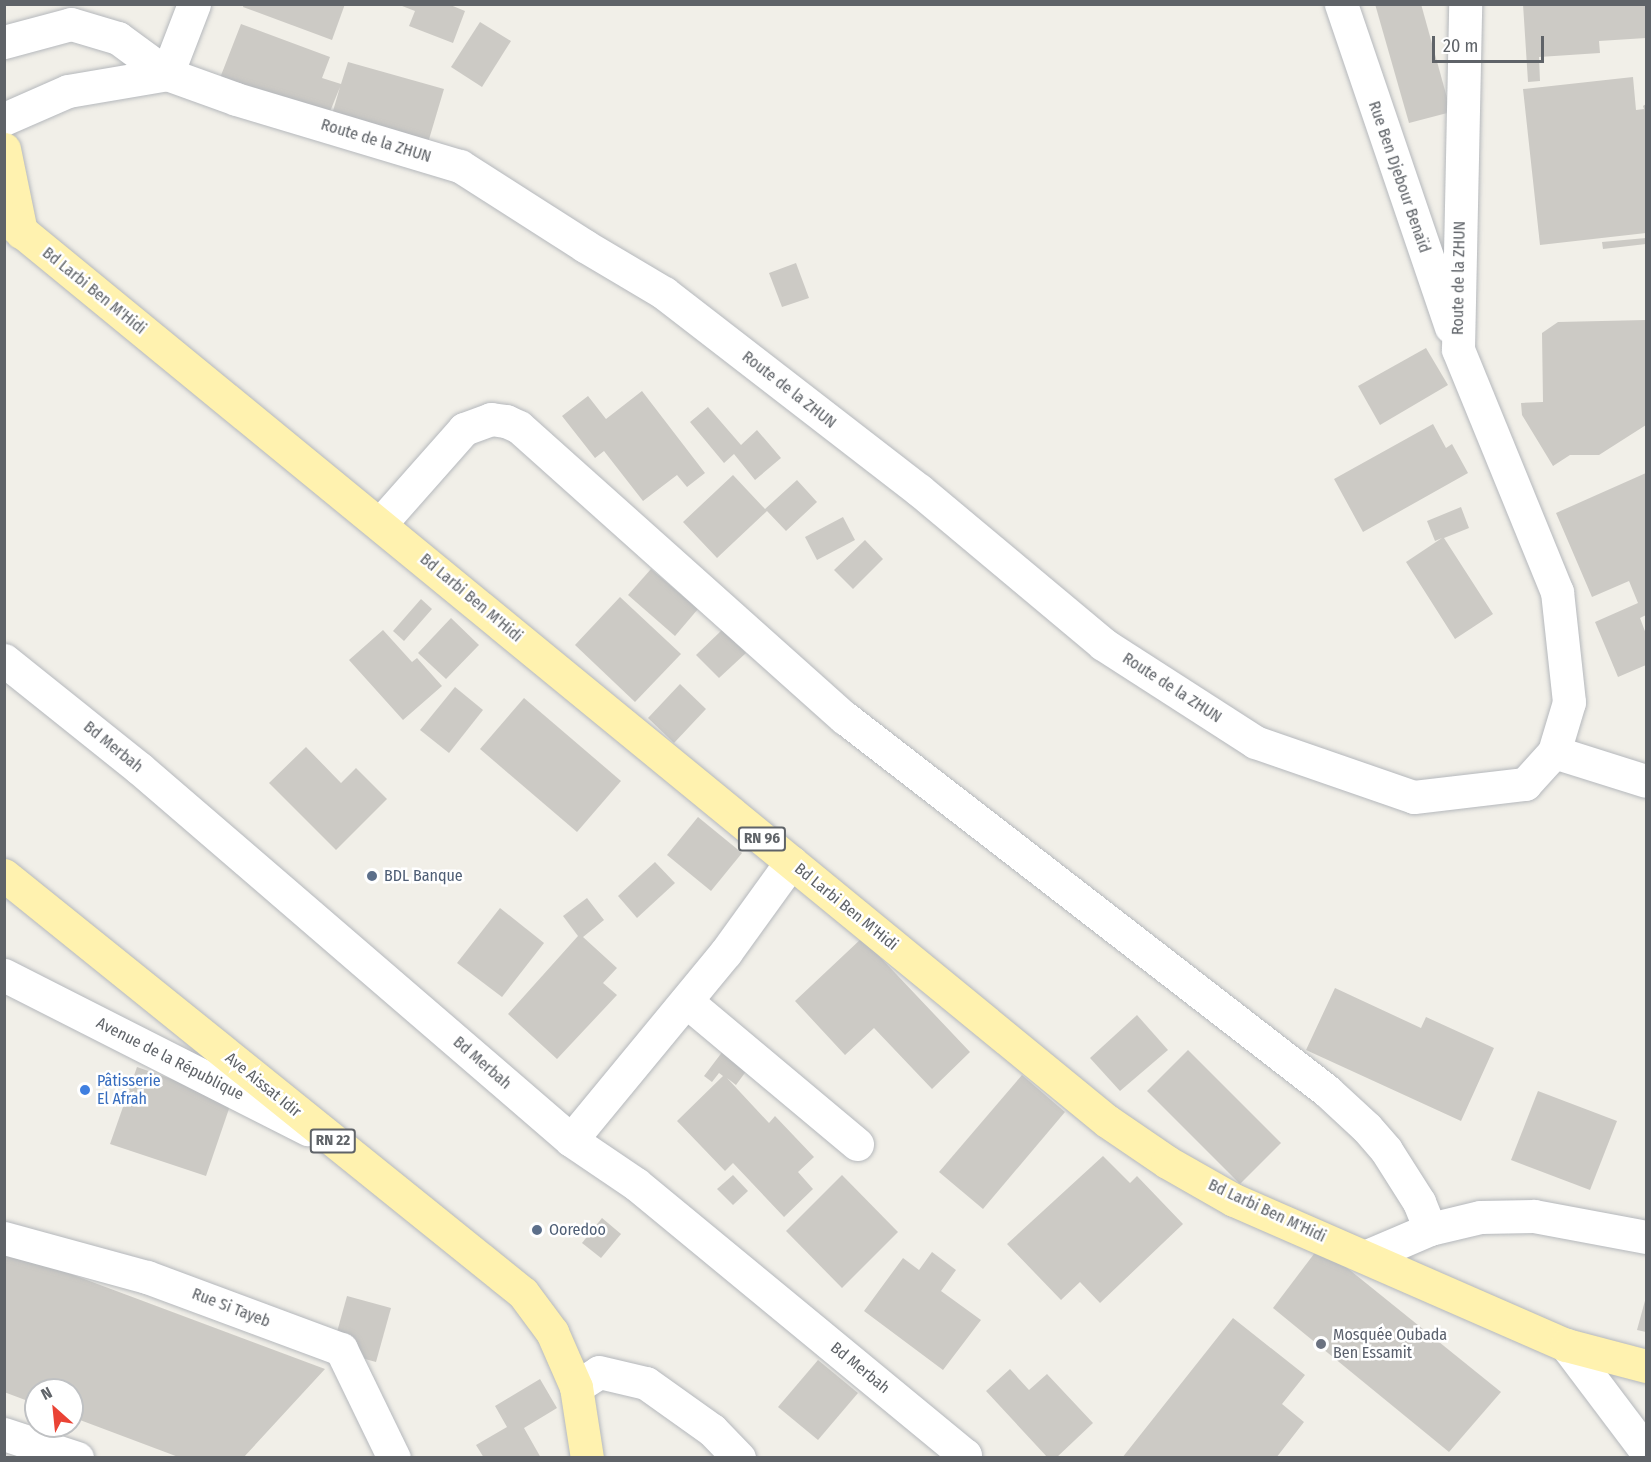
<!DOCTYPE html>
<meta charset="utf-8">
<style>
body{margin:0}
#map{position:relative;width:1651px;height:1462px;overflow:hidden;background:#f1efe8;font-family:"Fira Sans Condensed",sans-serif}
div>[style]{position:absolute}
.building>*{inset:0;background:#cccac5}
.roads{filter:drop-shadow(0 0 2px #b5b8bc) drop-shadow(0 0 2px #b5b8bc)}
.minor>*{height:33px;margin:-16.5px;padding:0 16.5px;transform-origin:16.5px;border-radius:16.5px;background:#fff}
.secondary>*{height:33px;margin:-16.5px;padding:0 16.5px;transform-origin:16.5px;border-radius:16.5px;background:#fff}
.primary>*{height:33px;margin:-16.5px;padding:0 16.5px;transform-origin:16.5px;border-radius:16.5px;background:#fff2af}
.dots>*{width:16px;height:16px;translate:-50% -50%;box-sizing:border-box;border:3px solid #fff;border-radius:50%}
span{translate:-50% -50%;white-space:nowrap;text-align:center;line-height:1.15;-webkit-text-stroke:5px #fff;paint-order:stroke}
.shield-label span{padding:2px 4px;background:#fff;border:2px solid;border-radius:4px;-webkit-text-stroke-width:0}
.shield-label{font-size:15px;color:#5f6368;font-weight:700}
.street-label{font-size:16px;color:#5f6368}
.service-label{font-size:16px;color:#4e5e75}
.left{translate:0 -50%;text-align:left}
.shop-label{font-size:16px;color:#366cbe}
.worship-label{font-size:16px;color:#5b616d}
.frame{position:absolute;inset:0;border:6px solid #5f6368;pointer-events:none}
.north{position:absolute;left:24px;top:1378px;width:60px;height:60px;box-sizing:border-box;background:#fff;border:2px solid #bfc1c3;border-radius:50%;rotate:333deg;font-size:16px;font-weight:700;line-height:24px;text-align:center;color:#5f6368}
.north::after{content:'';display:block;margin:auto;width:21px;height:27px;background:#ea4335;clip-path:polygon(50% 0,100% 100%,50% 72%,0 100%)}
.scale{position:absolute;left:1432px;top:36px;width:112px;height:27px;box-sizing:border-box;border:3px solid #5f6368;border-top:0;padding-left:8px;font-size:18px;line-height:21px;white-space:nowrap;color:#5f6368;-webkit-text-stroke:4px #fff;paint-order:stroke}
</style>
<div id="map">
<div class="building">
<div style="clip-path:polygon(244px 4px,345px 4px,332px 40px,243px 7px)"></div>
<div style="clip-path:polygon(397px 4px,448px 4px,465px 11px,453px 43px,409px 26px,415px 11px)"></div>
<div style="clip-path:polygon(1375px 4px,1421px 4px,1451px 112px,1409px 123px)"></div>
<div style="clip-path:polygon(1523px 4px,1646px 4px,1646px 38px,1599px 41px,1600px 53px,1539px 57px,1540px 81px,1528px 82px)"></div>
<div style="clip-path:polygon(480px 22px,511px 41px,482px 87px,451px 67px)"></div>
<div style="clip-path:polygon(241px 24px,330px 57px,322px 78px,341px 84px,348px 62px,444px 89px,427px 146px,331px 118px,340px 87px,327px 119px,220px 78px)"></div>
<div style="clip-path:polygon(1633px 77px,1636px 110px,1644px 109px,1643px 106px,1646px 104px,1646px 233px,1540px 245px,1523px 89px)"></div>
<div style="clip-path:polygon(1646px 238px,1646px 244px,1603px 249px,1602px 242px)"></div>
<div style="clip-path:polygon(796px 263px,809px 298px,782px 307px,769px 273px)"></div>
<div style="clip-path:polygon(1646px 320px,1646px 425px,1599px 455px,1570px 455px,1553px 466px,1522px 415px,1521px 403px,1543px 402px,1542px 333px,1558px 322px)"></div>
<div style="clip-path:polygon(1426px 348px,1448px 385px,1380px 425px,1358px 386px)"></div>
<div style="clip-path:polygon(642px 391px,705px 473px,687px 487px,677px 475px,643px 501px,604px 451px,595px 458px,562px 416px,588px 396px,606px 419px)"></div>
<div style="clip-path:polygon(708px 407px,741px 445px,757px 430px,781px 458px,755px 480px,734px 454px,724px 463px,690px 422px)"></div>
<div style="clip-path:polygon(1433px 424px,1446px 448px,1452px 444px,1468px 473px,1363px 532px,1334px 479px)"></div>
<div style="clip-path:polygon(1646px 473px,1646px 615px,1640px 618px,1646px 634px,1646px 665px,1618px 677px,1595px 622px,1638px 603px,1629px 581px,1592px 597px,1556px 513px)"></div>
<div style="clip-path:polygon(733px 475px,765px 509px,797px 480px,817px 502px,786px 531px,767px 511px,717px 558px,683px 522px)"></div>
<div style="clip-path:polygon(1461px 507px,1469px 528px,1444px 538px,1493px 614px,1455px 639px,1406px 562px,1442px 538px,1435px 541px,1427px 521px)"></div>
<div style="clip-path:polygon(843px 517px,855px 540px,817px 560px,805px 537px)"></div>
<div style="clip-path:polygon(865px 540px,883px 559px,853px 589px,834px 570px)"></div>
<div style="clip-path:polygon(651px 569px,698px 609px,675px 636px,628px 595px)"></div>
<div style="clip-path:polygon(620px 597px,681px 654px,635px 702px,575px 645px)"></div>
<div style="clip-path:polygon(421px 599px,432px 609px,404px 641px,393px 631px)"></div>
<div style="clip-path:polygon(451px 618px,479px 645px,446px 679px,418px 653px)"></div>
<div style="clip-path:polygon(723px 629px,746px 653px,719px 678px,696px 655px)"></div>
<div style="clip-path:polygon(383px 630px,412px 662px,417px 658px,442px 686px,403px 720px,349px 660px)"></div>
<div style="clip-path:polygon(680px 684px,706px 709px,674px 743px,648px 718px)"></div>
<div style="clip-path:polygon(455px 687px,483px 710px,449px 753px,420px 730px)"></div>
<div style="clip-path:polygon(524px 698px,621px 781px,577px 832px,480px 749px)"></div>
<div style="clip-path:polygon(306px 747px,341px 783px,356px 768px,387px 799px,336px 850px,269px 783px)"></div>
<div style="clip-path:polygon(698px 817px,742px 853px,711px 891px,667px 855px)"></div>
<div style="clip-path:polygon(655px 862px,675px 883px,637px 918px,618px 896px)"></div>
<div style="clip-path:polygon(587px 898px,604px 920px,583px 937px,617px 968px,603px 983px,617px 995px,557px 1059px,508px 1014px,578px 936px,563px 916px)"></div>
<div style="clip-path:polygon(500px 908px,544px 943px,502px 997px,457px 963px)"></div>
<div style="clip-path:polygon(862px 938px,970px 1052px,932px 1089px,874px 1028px,845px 1055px,795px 1001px)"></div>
<div style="clip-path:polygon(1335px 988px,1421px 1028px,1426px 1017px,1494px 1048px,1461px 1121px,1306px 1050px)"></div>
<div style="clip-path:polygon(1137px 1015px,1168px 1050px,1120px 1091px,1090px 1058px)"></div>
<div style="clip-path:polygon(1188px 1050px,1281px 1143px,1240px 1184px,1147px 1091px)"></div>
<div style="clip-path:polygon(723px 1051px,747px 1070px,736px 1085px,727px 1078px,769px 1123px,775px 1116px,814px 1157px,798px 1172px,813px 1189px,784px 1217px,733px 1163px,725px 1171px,677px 1121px,723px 1076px,719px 1073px,712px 1082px,704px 1076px)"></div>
<div style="clip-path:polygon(137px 1067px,232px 1100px,206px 1176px,110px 1144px)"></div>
<div style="clip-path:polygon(1022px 1075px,1065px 1112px,983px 1209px,939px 1172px)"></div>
<div style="clip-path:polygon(1538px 1091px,1617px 1121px,1590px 1190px,1511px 1160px)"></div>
<div style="clip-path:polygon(1103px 1156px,1130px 1183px,1137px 1176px,1183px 1224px,1100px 1303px,1080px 1282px,1061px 1300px,1007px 1244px)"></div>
<div style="clip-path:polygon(733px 1175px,748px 1191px,733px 1205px,717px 1189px)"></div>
<div style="clip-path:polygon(842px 1175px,898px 1232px,842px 1288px,786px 1231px)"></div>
<div style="clip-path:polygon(602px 1218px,621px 1234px,601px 1258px,582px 1243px)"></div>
<div style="clip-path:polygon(1320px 1246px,1501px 1392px,1449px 1452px,1273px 1308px)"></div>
<div style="clip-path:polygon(4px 1249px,325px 1369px,243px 1458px,181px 1458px,72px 1417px,72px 1390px,36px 1390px,36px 1404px,4px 1392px)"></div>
<div style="clip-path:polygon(932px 1252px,956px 1270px,941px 1291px,981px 1320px,943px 1370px,864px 1311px,903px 1258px,919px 1270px)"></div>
<div style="clip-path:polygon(347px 1296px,391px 1308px,376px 1362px,332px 1350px)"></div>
<div style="clip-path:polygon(1646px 1297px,1646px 1332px,1637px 1330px)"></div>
<div style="clip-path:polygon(1233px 1318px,1305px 1375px,1282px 1404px,1304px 1422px,1276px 1458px,1122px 1458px)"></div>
<div style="clip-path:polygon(818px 1360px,858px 1393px,818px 1440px,778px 1407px)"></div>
<div style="clip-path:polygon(1010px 1369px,1029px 1390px,1047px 1374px,1093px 1423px,1056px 1458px,1048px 1458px,986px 1391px)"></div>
<div style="clip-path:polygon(540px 1379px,557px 1408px,524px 1428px,541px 1458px,484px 1458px,476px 1445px,507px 1427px,495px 1406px)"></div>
</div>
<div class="roads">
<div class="minor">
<div style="left:1341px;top:4px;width:341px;rotate:71.2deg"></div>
<div style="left:4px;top:42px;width:69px;rotate:-15deg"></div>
<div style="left:71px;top:24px;width:49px;rotate:16.6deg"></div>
<div style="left:118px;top:38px;width:61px;rotate:36.3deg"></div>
<div style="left:167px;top:74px;width:73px;rotate:19.9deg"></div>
<div style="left:236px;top:99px;width:234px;rotate:16.7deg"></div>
<div style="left:460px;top:166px;width:148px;rotate:32.6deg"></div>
<div style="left:585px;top:246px;width:92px;rotate:30.7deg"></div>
<div style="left:664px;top:293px;width:322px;rotate:37.7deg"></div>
<div style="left:919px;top:490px;width:240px;rotate:39.9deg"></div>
<div style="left:1103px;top:644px;width:181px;rotate:32.8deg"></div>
<div style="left:1255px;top:742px;width:168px;rotate:19.1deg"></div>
<div style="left:1414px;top:797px;width:112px;rotate:-6.7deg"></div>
<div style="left:1525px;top:784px;width:43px;rotate:-47.8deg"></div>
<div style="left:1554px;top:752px;width:52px;rotate:-73.3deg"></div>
<div style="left:1569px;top:702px;width:111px;rotate:-96.2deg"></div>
<div style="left:1557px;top:592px;width:262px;rotate:-112.2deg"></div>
<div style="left:1458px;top:349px;width:345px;rotate:-88.8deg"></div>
<div style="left:167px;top:74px;width:75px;rotate:-68.9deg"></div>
<div style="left:4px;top:119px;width:70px;rotate:-23.6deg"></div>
<div style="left:68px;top:91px;width:100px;rotate:-9.7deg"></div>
<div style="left:380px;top:524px;width:127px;rotate:-48.5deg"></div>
<div style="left:464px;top:429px;width:29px;rotate:-20deg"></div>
<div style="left:491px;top:419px;width:15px;rotate:8deg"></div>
<div style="left:506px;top:421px;width:14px;rotate:25deg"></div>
<div style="left:519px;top:427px;width:437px;rotate:41.8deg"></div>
<div style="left:845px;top:718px;width:609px;rotate:37.73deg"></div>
<div style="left:1327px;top:1091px;width:54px;rotate:42.8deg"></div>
<div style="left:1367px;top:1128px;width:29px;rotate:49deg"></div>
<div style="left:1386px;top:1150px;width:62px;rotate:57.6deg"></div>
<div style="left:1419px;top:1202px;width:29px;rotate:68deg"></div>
<div style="left:4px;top:660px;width:173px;rotate:38.7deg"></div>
<div style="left:139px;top:768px;width:570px;rotate:40.73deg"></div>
<div style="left:571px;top:1140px;width:78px;rotate:34.1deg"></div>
<div style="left:636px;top:1184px;width:426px;rotate:39.5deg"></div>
<div style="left:965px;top:1455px;width:3px;rotate:90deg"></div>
<div style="left:1554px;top:752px;width:96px;rotate:17.5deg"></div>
<div style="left:4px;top:975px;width:341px;rotate:26.9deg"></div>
<div style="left:686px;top:1001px;width:223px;rotate:39.9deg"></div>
<div style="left:571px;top:1140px;width:244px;rotate:-50.5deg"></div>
<div style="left:726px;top:952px;width:111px;rotate:-54.2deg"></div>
<div style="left:4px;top:1238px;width:148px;rotate:15.3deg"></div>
<div style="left:147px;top:1277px;width:207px;rotate:20.4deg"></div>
<div style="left:341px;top:1349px;width:121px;rotate:64.1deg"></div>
<div style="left:1367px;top:1256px;width:69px;rotate:-23.2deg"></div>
<div style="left:1430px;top:1229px;width:51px;rotate:-13.5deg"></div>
<div style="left:1480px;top:1217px;width:54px;rotate:-1.1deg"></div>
<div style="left:1534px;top:1216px;width:114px;rotate:10.6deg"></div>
<div style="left:576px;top:1387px;width:27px;rotate:-33deg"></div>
<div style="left:599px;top:1372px;width:48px;rotate:13.2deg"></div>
<div style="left:646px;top:1383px;width:81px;rotate:35.5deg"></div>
<div style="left:712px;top:1430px;width:39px;rotate:46deg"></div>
<div style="left:4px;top:1434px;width:77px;rotate:18.2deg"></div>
</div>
<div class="secondary">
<div style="left:1566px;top:1345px;width:133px;rotate:53deg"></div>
</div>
<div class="primary">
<div style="left:4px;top:149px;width:85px;rotate:78.4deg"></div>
<div style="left:4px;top:217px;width:1426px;rotate:39.34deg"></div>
<div style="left:1107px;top:1121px;width:73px;rotate:34.3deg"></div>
<div style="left:1167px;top:1162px;width:77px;rotate:29.6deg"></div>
<div style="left:1234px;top:1200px;width:362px;rotate:23.6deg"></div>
<div style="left:1566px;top:1345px;width:83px;rotate:14.7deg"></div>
<div style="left:4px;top:875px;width:666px;rotate:38.85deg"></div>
<div style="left:523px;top:1293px;width:49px;rotate:53.4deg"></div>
<div style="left:552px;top:1332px;width:60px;rotate:66.4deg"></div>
<div style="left:576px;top:1387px;width:72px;rotate:81.2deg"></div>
</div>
</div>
<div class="dots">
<div style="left:372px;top:876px;background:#5c6f8a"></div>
<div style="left:85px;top:1090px;background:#3f7fe0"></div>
<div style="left:537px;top:1230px;background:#5c6f8a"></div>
<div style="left:1321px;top:1344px;background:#6b7280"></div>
</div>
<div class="shield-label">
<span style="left:762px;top:839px">RN 96</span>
<span style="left:333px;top:1141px">RN 22</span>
</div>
<div class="street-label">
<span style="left:376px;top:141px;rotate:17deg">Route de la ZHUN</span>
<span style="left:1399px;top:177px;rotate:71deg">Rue Ben Djebour Benaïd</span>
<span style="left:1459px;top:278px;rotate:-89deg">Route de la ZHUN</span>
<span style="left:94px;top:291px;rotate:39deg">Bd Larbi Ben M'Hidi</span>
<span style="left:789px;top:390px;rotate:38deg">Route de la ZHUN</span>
<span style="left:471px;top:598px;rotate:40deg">Bd Larbi Ben M'Hidi</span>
<span style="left:1172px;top:688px;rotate:33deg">Route de la ZHUN</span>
<span style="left:113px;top:747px;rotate:39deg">Bd Merbah</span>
<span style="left:846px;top:907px;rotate:39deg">Bd Larbi Ben M'Hidi</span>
<span style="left:170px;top:1059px;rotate:27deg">Avenue de la République</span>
<span style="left:482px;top:1063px;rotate:41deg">Bd Merbah</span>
<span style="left:263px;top:1085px;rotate:39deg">Ave Aissat Idir</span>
<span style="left:1267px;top:1211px;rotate:25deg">Bd Larbi Ben M'Hidi</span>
<span style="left:231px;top:1308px;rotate:21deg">Rue Si Tayeb</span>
<span style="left:860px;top:1368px;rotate:39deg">Bd Merbah</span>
</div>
<div class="service-label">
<span class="left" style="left:384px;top:876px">BDL Banque</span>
<span class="left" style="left:549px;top:1230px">Ooredoo</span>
</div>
<div class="shop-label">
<span class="left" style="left:97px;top:1090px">Pâtisserie<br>El Afrah</span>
</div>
<div class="worship-label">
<span class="left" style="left:1333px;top:1344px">Mosquée Oubada<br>Ben Essamit</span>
</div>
<div class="frame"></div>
<div class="north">N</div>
<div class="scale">20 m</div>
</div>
